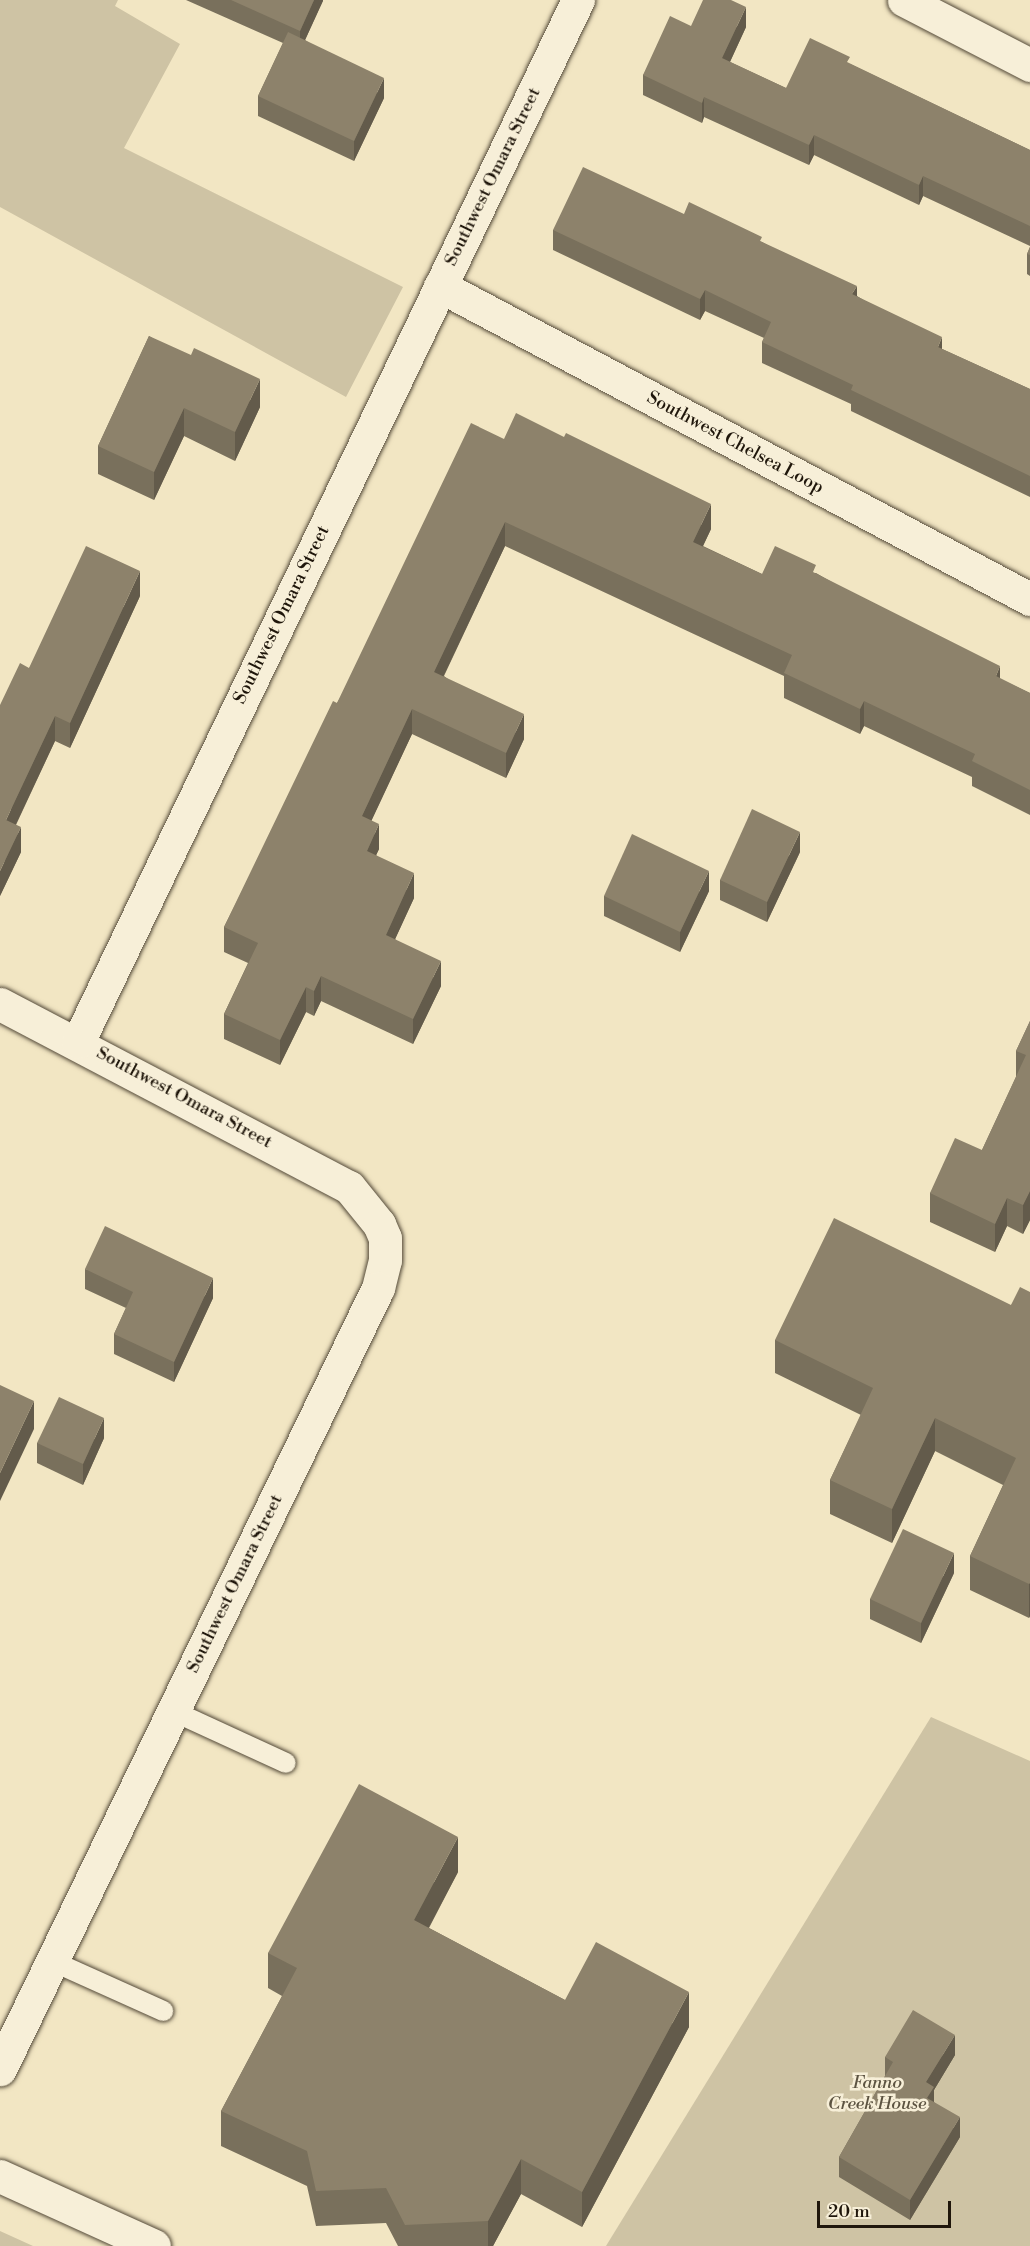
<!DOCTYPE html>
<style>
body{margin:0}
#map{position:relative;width:1030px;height:2246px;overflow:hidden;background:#f2e6c3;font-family:"Libre Bodoni",serif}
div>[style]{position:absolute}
.green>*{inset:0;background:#cec3a4}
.roads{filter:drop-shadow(0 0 2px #544a39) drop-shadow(0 0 2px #544a39)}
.service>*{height:20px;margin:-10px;padding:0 10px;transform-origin:10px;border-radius:10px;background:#f7efd8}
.minor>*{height:33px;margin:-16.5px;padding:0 16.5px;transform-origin:16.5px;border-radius:16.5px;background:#f7efd8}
.secondary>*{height:33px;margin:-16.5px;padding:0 16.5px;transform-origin:16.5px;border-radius:16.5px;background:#f7efd8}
.wall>*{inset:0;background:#79705c}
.shaded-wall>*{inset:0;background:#635b4b}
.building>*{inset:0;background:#8d826b}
span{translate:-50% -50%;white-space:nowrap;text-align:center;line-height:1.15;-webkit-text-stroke:5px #f7efd8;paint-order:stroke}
.street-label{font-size:18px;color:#1f160b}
.park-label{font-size:18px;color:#5c5341;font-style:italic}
.scale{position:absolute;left:817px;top:2201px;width:134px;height:27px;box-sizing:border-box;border:3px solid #1f160b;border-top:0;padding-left:8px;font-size:18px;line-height:21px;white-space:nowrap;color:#1f160b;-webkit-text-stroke:4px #f7efd8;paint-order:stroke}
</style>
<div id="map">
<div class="green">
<div style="clip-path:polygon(0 0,118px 0,115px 6px,180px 44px,124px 148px,403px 287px,346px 397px,0 207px)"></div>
<div style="clip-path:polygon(931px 1717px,1030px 1761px,1030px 2246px,606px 2246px)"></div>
<div style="clip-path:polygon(0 2231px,33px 2246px,0 2246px)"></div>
</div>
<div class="roads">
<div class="service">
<div style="left:173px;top:1711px;width:124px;rotate:24.7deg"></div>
<div style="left:52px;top:1961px;width:122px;rotate:24.2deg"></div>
</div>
<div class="minor">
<div style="left:904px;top:0;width:142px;rotate:27.3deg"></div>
<div style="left:440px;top:286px;width:668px;rotate:27.95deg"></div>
<div style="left:0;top:1004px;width:394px;rotate:27.7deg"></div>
<div style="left:349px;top:1187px;width:48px;rotate:51deg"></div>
<div style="left:379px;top:1224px;width:15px;rotate:67deg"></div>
<div style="left:385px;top:1238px;width:22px;rotate:90deg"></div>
<div style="left:385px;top:1260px;width:29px;rotate:104deg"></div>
<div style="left:378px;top:1288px;width:868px;rotate:115.83deg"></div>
<div style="left:78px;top:1042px;width:1156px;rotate:-64.37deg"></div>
</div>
<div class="secondary">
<div style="left:0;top:2176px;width:169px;rotate:24.4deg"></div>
</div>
</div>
<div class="wall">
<div style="clip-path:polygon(186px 0,323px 0,305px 40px,384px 98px,354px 161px,258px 116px,258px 96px,283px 43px)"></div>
<div style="clip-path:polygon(691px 26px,746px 27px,730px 62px,786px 88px,850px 64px,1030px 150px,1030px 246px,923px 196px,919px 205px,814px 155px,809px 165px,704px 117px,702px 123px,643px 95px,643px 75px)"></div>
<div style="clip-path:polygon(684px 214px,762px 242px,857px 296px,942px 349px,1030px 389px,1030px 497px,851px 411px,851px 404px,762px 363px,762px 342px,764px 338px,705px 311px,700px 320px,553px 250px,553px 230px)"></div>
<div style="clip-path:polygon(1030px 247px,1030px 276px,1027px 274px,1027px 254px)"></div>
<div style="clip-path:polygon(149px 336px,260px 407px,235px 461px,184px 436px,154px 500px,98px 474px,98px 446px)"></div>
<div style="clip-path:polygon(504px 439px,711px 529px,703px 546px,762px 574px,816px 573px,1000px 679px,1030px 693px,1030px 815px,972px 786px,972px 777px,864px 726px,860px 734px,784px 698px,784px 676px,505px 546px,444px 676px,524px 739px,506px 778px,412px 734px,371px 821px,379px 849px,376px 855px,414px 898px,395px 939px,441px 986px,413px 1044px,321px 1001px,314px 1016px,306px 1012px,280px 1065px,224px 1039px,224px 1014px,248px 963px,224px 952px,224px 927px,337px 703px)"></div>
<div style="clip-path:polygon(140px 596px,70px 748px,55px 741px,16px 825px,21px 852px,0 896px,29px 668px)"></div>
<div style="clip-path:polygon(800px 852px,767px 922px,720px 900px,720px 880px)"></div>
<div style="clip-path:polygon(709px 891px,680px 952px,604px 916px,604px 896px)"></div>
<div style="clip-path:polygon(1030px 1021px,1030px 1220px,1023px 1234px,1007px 1226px,995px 1252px,930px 1222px,930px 1193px,982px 1150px,1016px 1077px,1016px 1051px)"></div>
<div style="clip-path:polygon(85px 1269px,213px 1298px,174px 1382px,114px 1354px,114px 1334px,126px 1308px,85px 1289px)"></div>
<div style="clip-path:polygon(1030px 1292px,1030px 1616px,1029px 1618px,970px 1590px,970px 1556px,1003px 1485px,935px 1451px,892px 1543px,830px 1514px,830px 1480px,861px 1415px,775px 1373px,775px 1340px,1011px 1305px)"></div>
<div style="clip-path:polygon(104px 1438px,83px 1485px,37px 1463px,37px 1443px)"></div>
<div style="clip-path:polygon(954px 1573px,921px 1643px,870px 1619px,870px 1599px)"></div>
<div style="clip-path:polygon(458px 1872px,429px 1928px,565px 2000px,689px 2027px,582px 2227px,521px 2194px,493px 2246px,398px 2246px,386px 2223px,316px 2226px,307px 2186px,221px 2146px,221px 2111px,282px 1996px,268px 1988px,268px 1953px)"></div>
<div style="clip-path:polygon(955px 2055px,934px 2090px,934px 2102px,960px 2137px,910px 2220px,839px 2177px,839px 2157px,885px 2076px,885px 2057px)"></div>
</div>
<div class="shaded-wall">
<div style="clip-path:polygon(314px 0,323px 0,323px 1px,300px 51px,300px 31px)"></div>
<div style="clip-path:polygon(746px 7px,746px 27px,722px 79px,722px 58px)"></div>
<div style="clip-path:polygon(384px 78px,384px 98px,354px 161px,354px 141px)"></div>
<div style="clip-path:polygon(704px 97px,704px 117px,702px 123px,702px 103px)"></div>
<div style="clip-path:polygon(814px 135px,814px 155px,809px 165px,809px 145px)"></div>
<div style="clip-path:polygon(923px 176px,923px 196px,919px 205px,919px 185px)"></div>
<div style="clip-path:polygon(857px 286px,857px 306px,852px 294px)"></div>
<div style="clip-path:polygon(705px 290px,705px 311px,700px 320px,700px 299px)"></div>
<div style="clip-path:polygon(942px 337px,942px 357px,938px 347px)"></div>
<div style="clip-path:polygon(260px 379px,260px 407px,235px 461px,235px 432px)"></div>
<div style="clip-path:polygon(184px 408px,184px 436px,154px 500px,154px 472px)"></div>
<div style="clip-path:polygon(711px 504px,711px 529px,693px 567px,693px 542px)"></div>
<div style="clip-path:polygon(505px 522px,505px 546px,434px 696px,434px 672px)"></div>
<div style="clip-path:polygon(140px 571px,140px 596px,70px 748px,70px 723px)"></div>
<div style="clip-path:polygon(1000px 666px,1000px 691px,996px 676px)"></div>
<div style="clip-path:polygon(864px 701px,864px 726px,860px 734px,860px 709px)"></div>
<div style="clip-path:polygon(412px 709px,412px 734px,362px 841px,362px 816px)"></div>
<div style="clip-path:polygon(524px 714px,524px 739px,506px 778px,506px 753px)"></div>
<div style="clip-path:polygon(55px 716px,55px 741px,6px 845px,6px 820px)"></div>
<div style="clip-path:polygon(379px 824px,379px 849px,367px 875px,367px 851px)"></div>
<div style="clip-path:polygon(21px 827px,21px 852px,0 896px,0 871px)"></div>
<div style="clip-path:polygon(800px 832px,800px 852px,767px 922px,767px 902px)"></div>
<div style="clip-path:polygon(709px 871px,709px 891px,680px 952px,680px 932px)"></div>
<div style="clip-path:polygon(414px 873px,414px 898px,386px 959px,386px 935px)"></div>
<div style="clip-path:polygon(441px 961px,441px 986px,413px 1044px,413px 1019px)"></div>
<div style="clip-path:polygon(321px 976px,321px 1001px,314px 1016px,314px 991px)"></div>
<div style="clip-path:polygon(306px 987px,306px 1012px,280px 1065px,280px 1040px)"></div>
<div style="clip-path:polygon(1030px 1191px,1030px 1220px,1023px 1234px,1023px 1205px)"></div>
<div style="clip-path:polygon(1007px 1198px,1007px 1226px,995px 1252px,995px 1224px)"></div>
<div style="clip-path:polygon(213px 1278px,213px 1298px,174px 1382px,174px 1362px)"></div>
<div style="clip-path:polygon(34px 1401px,34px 1429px,0 1501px,0 1473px)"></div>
<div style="clip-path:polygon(104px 1418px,104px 1438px,83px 1485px,83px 1464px)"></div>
<div style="clip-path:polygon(935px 1418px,935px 1451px,892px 1543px,892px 1509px)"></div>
<div style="clip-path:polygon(954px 1553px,954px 1573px,921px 1643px,921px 1623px)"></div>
<div style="clip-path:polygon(1030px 1583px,1030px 1616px,1029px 1618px,1029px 1584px)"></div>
<div style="clip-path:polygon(458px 1837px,458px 1872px,414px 1955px,414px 1920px)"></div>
<div style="clip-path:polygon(689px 1992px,689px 2027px,582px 2227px,582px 2192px)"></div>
<div style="clip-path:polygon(955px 2035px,955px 2055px,934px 2090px,934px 2107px,927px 2118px,926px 2082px)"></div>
<div style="clip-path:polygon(960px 2117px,960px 2137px,910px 2220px,910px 2200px)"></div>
<div style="clip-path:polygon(521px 2159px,521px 2194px,493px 2246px,488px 2246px,488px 2221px)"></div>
</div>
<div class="building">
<div style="clip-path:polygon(231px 0,314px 0,300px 31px)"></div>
<div style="clip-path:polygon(703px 0,731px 0,746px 7px,722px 58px,786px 88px,810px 38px,850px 57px,847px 62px,1030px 150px,1030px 226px,923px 176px,919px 185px,814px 135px,809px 145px,704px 97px,702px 103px,643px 75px,670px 16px,691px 26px)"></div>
<div style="clip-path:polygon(288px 32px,384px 78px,354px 141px,258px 96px)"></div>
<div style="clip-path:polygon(583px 167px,684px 214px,689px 202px,762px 237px,760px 241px,857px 286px,852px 294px,942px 337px,938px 347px,1030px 389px,1030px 476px,851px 390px,853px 385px,762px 342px,771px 322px,705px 290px,700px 299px,553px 230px)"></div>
<div style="clip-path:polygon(1030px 247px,1030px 255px,1027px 254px)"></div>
<div style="clip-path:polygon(149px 336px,191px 355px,194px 348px,260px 379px,235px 432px,184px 408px,154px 472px,98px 446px)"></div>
<div style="clip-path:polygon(516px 413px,564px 437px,566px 433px,711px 504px,693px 542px,762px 574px,775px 546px,816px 565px,813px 572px,1000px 666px,996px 676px,1030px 693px,1030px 790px,972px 761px,975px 754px,864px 701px,860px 709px,784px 673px,792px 655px,505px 522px,434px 672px,524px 714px,506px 753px,412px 709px,362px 816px,379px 824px,367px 851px,414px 873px,386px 935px,441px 961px,413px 1019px,321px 976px,314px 991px,306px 987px,280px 1040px,224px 1014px,258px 943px,224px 927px,333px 701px,337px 703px,471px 423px,504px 439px)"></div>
<div style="clip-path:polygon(86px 546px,140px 571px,70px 723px,55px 716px,6px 820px,21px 827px,0 871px,0 705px,20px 663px,29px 668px)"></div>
<div style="clip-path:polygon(752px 809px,800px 832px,767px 902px,720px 880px)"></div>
<div style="clip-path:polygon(632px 834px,709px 871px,680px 932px,604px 896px)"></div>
<div style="clip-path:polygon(1030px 1021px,1030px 1191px,1023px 1205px,1007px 1198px,995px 1224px,930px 1193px,955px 1138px,982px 1150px,1026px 1055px,1016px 1051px)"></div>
<div style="clip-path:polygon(834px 1218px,1011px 1305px,1020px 1287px,1030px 1292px,1030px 1583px,1029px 1584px,970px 1556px,1016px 1458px,935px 1418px,892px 1509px,830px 1480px,873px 1388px,775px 1340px)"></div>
<div style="clip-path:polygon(105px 1226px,213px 1278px,174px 1362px,114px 1334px,133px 1292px,85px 1269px)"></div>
<div style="clip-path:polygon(0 1385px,34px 1401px,0 1473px)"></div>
<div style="clip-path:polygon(59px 1397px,104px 1418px,83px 1464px,37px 1443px)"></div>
<div style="clip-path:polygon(903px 1529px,954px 1553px,921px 1623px,870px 1599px)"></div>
<div style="clip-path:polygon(359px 1784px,458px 1837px,414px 1920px,565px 2000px,596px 1942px,689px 1992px,582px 2192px,521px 2159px,488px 2221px,405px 2225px,386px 2188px,316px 2191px,307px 2151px,221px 2111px,297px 1968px,268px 1953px)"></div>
<div style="clip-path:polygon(913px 2010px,955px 2035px,926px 2082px,934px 2087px,927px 2098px,960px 2117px,910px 2200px,839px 2157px,893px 2062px,885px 2057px)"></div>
</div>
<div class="street-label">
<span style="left:493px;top:177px;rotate:-64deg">Southwest Omara Street</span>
<span style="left:735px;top:443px;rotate:28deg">Southwest Chelsea Loop</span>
<span style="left:282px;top:615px;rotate:-64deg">Southwest Omara Street</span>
<span style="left:184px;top:1098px;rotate:28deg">Southwest Omara Street</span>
<span style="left:235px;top:1584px;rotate:-64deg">Southwest Omara Street</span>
</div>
<div class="park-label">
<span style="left:877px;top:2094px">Fanno<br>Creek House</span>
</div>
<div class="scale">20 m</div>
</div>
